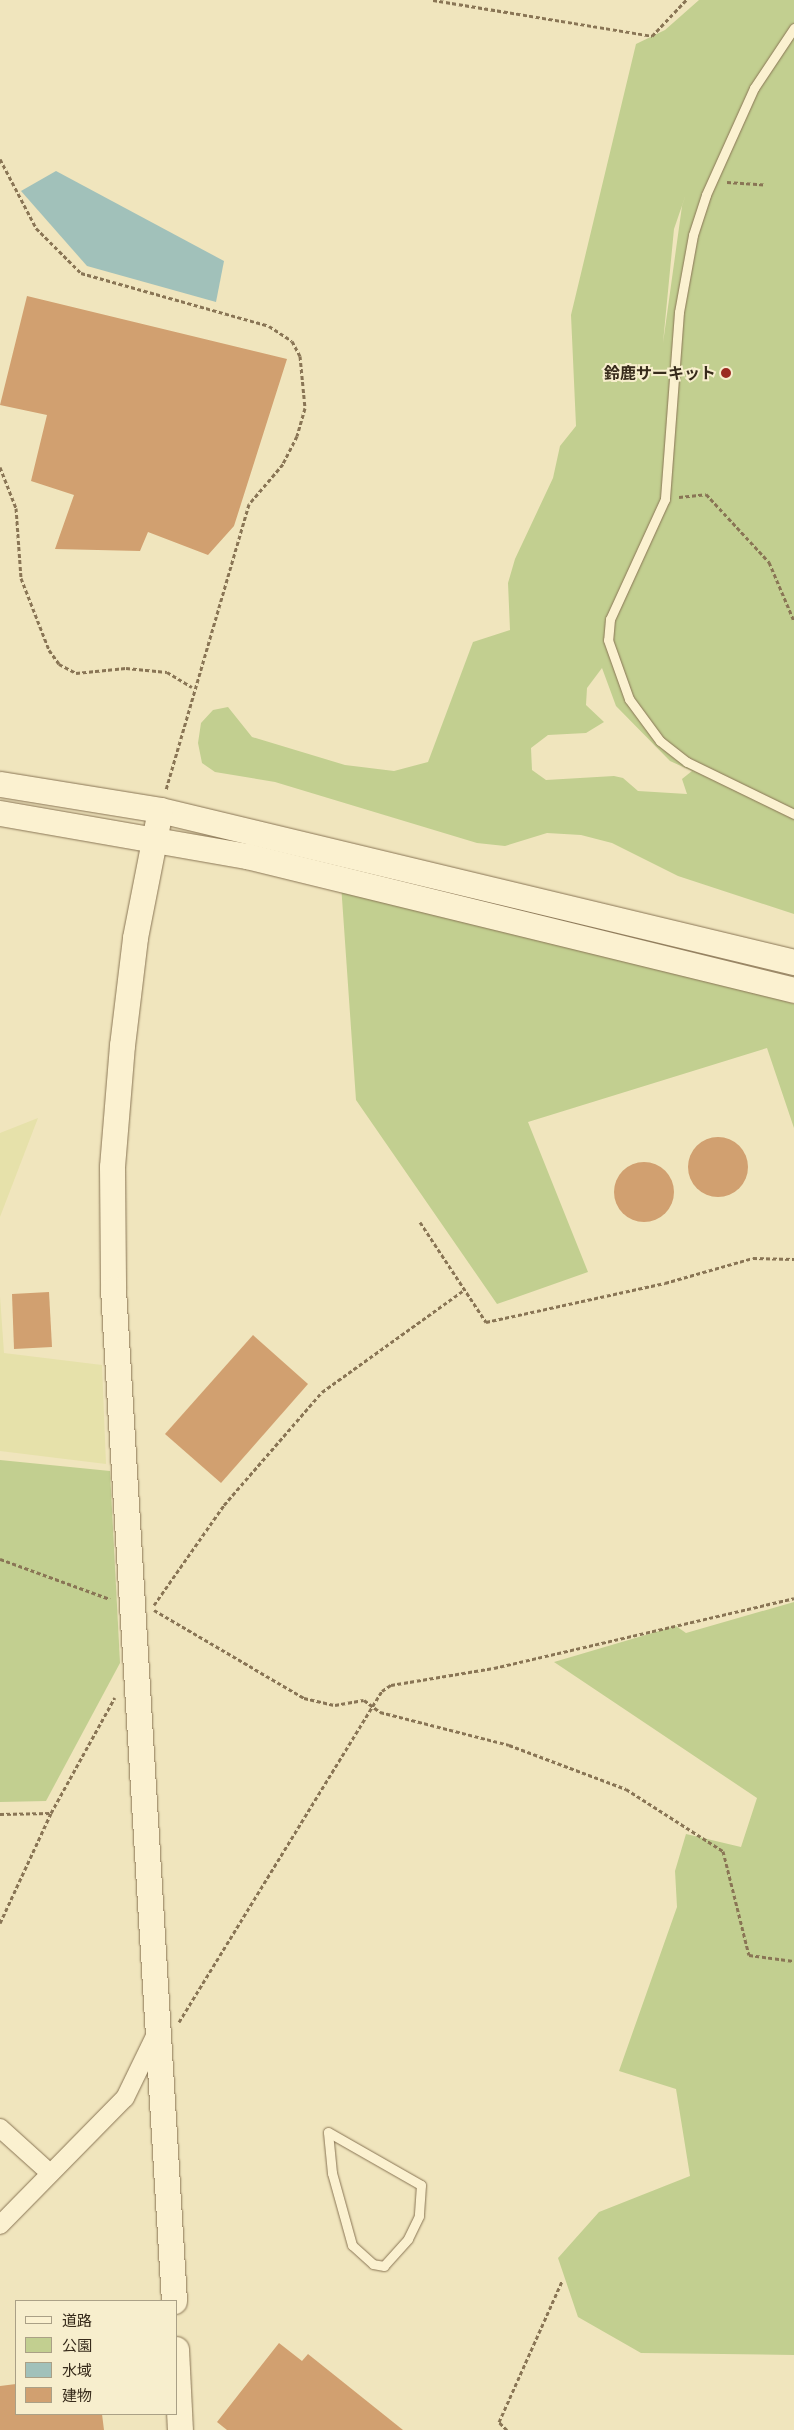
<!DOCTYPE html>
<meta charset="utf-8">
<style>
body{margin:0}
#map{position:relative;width:794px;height:2430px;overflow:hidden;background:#f0e5bd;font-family:Lora,"Noto Sans JP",serif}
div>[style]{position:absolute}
.farmland>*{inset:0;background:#e6e1aa}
.green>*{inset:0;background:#c2cf90}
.water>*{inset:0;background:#a1c1ba}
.building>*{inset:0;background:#d1a070}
.round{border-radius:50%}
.path>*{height:3px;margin-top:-1.5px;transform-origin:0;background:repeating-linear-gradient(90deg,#897555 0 4px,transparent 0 6.5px)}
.roads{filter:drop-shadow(0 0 1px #897555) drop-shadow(0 0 1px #897555)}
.lane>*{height:9px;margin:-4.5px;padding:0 4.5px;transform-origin:4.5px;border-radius:4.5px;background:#fbf1d0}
.street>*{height:18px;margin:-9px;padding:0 9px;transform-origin:9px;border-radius:9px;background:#fbf1d0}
.secondary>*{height:25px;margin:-12.5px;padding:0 12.5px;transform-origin:12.5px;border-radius:12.5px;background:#fbf1d0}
.dots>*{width:14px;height:14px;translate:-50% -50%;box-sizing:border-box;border:2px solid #f7eecd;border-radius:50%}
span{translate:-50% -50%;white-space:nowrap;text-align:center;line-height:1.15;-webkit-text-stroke:4px #f7eecd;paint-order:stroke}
.poi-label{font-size:16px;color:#372b1b;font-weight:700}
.right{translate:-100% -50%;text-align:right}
.legend{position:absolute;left:15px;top:2300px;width:162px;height:115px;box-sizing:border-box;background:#f7eecd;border:1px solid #aaa086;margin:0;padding:6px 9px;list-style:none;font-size:15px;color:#372b1b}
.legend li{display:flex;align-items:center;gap:10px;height:25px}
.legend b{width:25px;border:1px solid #aaa086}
</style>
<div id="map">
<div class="farmland">
<div style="clip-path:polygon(38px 1118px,0 1217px,0 1133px)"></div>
<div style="clip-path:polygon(0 1296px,4px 1353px,102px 1365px,106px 1464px,0 1451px)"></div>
</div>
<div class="green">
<div style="clip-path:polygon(evenodd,699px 0,794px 0,794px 914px,678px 876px,612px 843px,581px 835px,547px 833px,505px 846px,477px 843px,275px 782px,215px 772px,202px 763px,198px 743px,201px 723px,213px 710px,228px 707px,252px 737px,345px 765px,394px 771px,428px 762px,473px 642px,510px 630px,508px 583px,515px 559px,553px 478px,560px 446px,576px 426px,571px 315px,636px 44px,665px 30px,699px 0,686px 194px,682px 206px,663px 343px,674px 229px,686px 194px,699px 0,602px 668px,616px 706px,670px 761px,692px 771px,682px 779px,687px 794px,638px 791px,623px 778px,614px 776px,546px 780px,532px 770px,531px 748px,548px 735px,586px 733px,604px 722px,586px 705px,587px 688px,602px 668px)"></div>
<div style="clip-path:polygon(341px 884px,734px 984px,794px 1004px,794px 1128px,767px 1048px,528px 1122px,588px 1272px,497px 1304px,356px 1100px)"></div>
<div style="clip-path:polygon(0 1460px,110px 1471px,120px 1663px,46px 1801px,0 1802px)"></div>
<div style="clip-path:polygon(794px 1602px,794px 2355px,641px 2353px,578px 2317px,558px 2258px,599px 2212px,690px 2176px,676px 2089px,619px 2071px,677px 1907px,675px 1871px,686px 1834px,741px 1847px,757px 1798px,554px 1662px,676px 1626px,686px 1633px)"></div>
</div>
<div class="water">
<div style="clip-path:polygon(56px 171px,224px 261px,216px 302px,87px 266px,21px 191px)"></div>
</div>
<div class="building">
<div style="clip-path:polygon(27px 296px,287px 359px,234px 526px,208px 555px,148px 532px,140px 551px,55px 549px,74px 495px,31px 481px,47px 415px,0 405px)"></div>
<div class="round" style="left:688px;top:1137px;width:60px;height:60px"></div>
<div class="round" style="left:614px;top:1162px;width:60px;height:60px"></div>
<div style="clip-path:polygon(49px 1292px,52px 1347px,14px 1349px,12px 1294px)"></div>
<div style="clip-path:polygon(253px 1335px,308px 1384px,221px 1483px,165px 1434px)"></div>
<div style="clip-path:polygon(279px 2343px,302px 2361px,308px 2354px,403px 2430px,227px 2430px,217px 2422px)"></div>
<div style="clip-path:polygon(16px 2384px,16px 2414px,102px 2414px,104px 2430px,0 2430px,0 2386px)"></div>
</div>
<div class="path">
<div style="left:433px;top:0;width:222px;rotate:9.3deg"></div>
<div style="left:652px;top:36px;width:50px;rotate:-46.6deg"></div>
<div style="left:0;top:159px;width:78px;rotate:62.4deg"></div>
<div style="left:36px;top:228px;width:64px;rotate:45deg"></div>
<div style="left:81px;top:273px;width:195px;rotate:15.7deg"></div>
<div style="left:269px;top:326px;width:27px;rotate:33deg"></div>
<div style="left:292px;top:341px;width:17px;rotate:62deg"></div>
<div style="left:300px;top:356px;width:52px;rotate:84.5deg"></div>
<div style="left:305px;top:408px;width:29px;rotate:106deg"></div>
<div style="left:297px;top:436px;width:31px;rotate:117deg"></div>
<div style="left:283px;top:464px;width:52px;rotate:130.4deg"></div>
<div style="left:249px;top:504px;width:298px;rotate:106.2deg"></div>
<div style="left:727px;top:182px;width:39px;rotate:4deg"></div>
<div style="left:0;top:467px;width:44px;rotate:68.7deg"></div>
<div style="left:16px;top:508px;width:70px;rotate:85.9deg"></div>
<div style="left:21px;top:578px;width:77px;rotate:68.7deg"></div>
<div style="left:49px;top:650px;width:17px;rotate:54deg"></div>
<div style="left:59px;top:664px;width:19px;rotate:28deg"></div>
<div style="left:76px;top:673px;width:50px;rotate:-5.7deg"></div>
<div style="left:126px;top:668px;width:41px;rotate:5.6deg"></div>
<div style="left:167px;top:672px;width:29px;rotate:31deg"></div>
<div style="left:679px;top:497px;width:27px;rotate:-6deg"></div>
<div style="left:706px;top:494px;width:93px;rotate:47.2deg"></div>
<div style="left:769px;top:562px;width:64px;rotate:67deg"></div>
<div style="left:420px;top:1222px;width:120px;rotate:56.6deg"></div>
<div style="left:486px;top:1322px;width:183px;rotate:-12.3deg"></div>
<div style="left:665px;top:1283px;width:91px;rotate:-15.9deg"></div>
<div style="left:753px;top:1258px;width:41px;rotate:1.4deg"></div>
<div style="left:0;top:1559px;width:117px;rotate:20deg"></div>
<div style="left:154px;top:1605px;width:122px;rotate:-55deg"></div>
<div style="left:224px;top:1505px;width:150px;rotate:-49.1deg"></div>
<div style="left:322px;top:1392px;width:175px;rotate:-35.7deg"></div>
<div style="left:154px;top:1610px;width:174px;rotate:30.4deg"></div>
<div style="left:304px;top:1698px;width:32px;rotate:13deg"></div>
<div style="left:335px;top:1705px;width:29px;rotate:-10deg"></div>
<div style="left:364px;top:1700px;width:20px;rotate:37deg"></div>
<div style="left:380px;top:1712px;width:133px;rotate:14.3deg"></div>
<div style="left:509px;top:1745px;width:125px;rotate:20.6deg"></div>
<div style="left:626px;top:1789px;width:115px;rotate:32.6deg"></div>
<div style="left:723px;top:1851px;width:107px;rotate:76deg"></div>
<div style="left:749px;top:1955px;width:45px;rotate:7.6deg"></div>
<div style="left:0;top:1814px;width:51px;rotate:-1.1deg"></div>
<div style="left:0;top:1923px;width:121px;rotate:-65.1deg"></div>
<div style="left:51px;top:1813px;width:132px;rotate:-61.1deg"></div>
<div style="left:179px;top:2022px;width:388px;rotate:-58.5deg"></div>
<div style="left:382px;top:1691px;width:11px;rotate:-34deg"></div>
<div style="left:391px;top:1685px;width:104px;rotate:-9.4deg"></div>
<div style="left:494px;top:1668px;width:308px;rotate:-13.1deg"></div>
<div style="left:507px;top:2430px;width:11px;rotate:-135deg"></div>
<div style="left:499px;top:2422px;width:154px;rotate:-65.9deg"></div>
</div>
<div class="roads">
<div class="lane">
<div style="left:794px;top:28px;width:72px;rotate:123.7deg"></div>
<div style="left:754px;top:88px;width:117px;rotate:114.2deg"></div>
<div style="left:706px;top:195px;width:42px;rotate:108deg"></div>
<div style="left:693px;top:235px;width:78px;rotate:100.3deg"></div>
<div style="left:679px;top:312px;width:188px;rotate:94.3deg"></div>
<div style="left:665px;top:499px;width:132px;rotate:114.6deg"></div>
<div style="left:610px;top:619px;width:21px;rotate:95deg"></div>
<div style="left:608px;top:640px;width:63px;rotate:70.4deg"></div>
<div style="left:629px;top:699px;width:52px;rotate:53.6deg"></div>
<div style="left:660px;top:741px;width:34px;rotate:38deg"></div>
<div style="left:687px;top:762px;width:119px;rotate:25.9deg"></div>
<div style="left:328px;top:2132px;width:107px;rotate:29.7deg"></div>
<div style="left:421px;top:2185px;width:31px;rotate:94deg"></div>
<div style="left:419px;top:2216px;width:25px;rotate:116deg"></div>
<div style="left:408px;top:2239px;width:36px;rotate:132deg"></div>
<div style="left:384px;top:2266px;width:11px;rotate:-170deg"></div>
<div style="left:373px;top:2264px;width:28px;rotate:-138deg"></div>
<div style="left:352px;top:2245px;width:75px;rotate:-105.5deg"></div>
<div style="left:332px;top:2173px;width:41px;rotate:-95.6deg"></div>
</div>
<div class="street">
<div style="left:0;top:2128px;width:67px;rotate:42deg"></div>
<div style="left:0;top:2225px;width:178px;rotate:-45.5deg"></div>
<div style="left:125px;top:2098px;width:73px;rotate:-64.1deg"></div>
</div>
<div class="secondary">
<div style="left:0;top:784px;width:162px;rotate:9.2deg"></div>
<div style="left:160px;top:810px;width:652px;rotate:13.48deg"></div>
<div style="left:160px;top:810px;width:130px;rotate:101.1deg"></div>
<div style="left:135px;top:938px;width:108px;rotate:96.9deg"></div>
<div style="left:122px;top:1045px;width:122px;rotate:94.7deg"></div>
<div style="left:112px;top:1167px;width:122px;rotate:89.5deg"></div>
<div style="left:113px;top:1289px;width:1014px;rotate:86.55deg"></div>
<div style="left:0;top:813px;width:251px;rotate:9.9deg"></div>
<div style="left:247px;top:856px;width:563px;rotate:13.76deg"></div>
<div style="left:176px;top:2349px;width:81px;rotate:87.2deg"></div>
</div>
</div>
<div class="dots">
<div style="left:726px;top:373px;background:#9b2a21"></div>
</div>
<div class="poi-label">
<span class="right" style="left:716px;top:373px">鈴鹿サーキット</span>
</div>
<ul class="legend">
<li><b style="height:6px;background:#fbf1d0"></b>道路</li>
<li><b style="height:14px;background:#c2cf90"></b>公園</li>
<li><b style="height:14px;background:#a1c1ba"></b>水域</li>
<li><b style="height:14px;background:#d1a070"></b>建物</li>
</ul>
</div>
